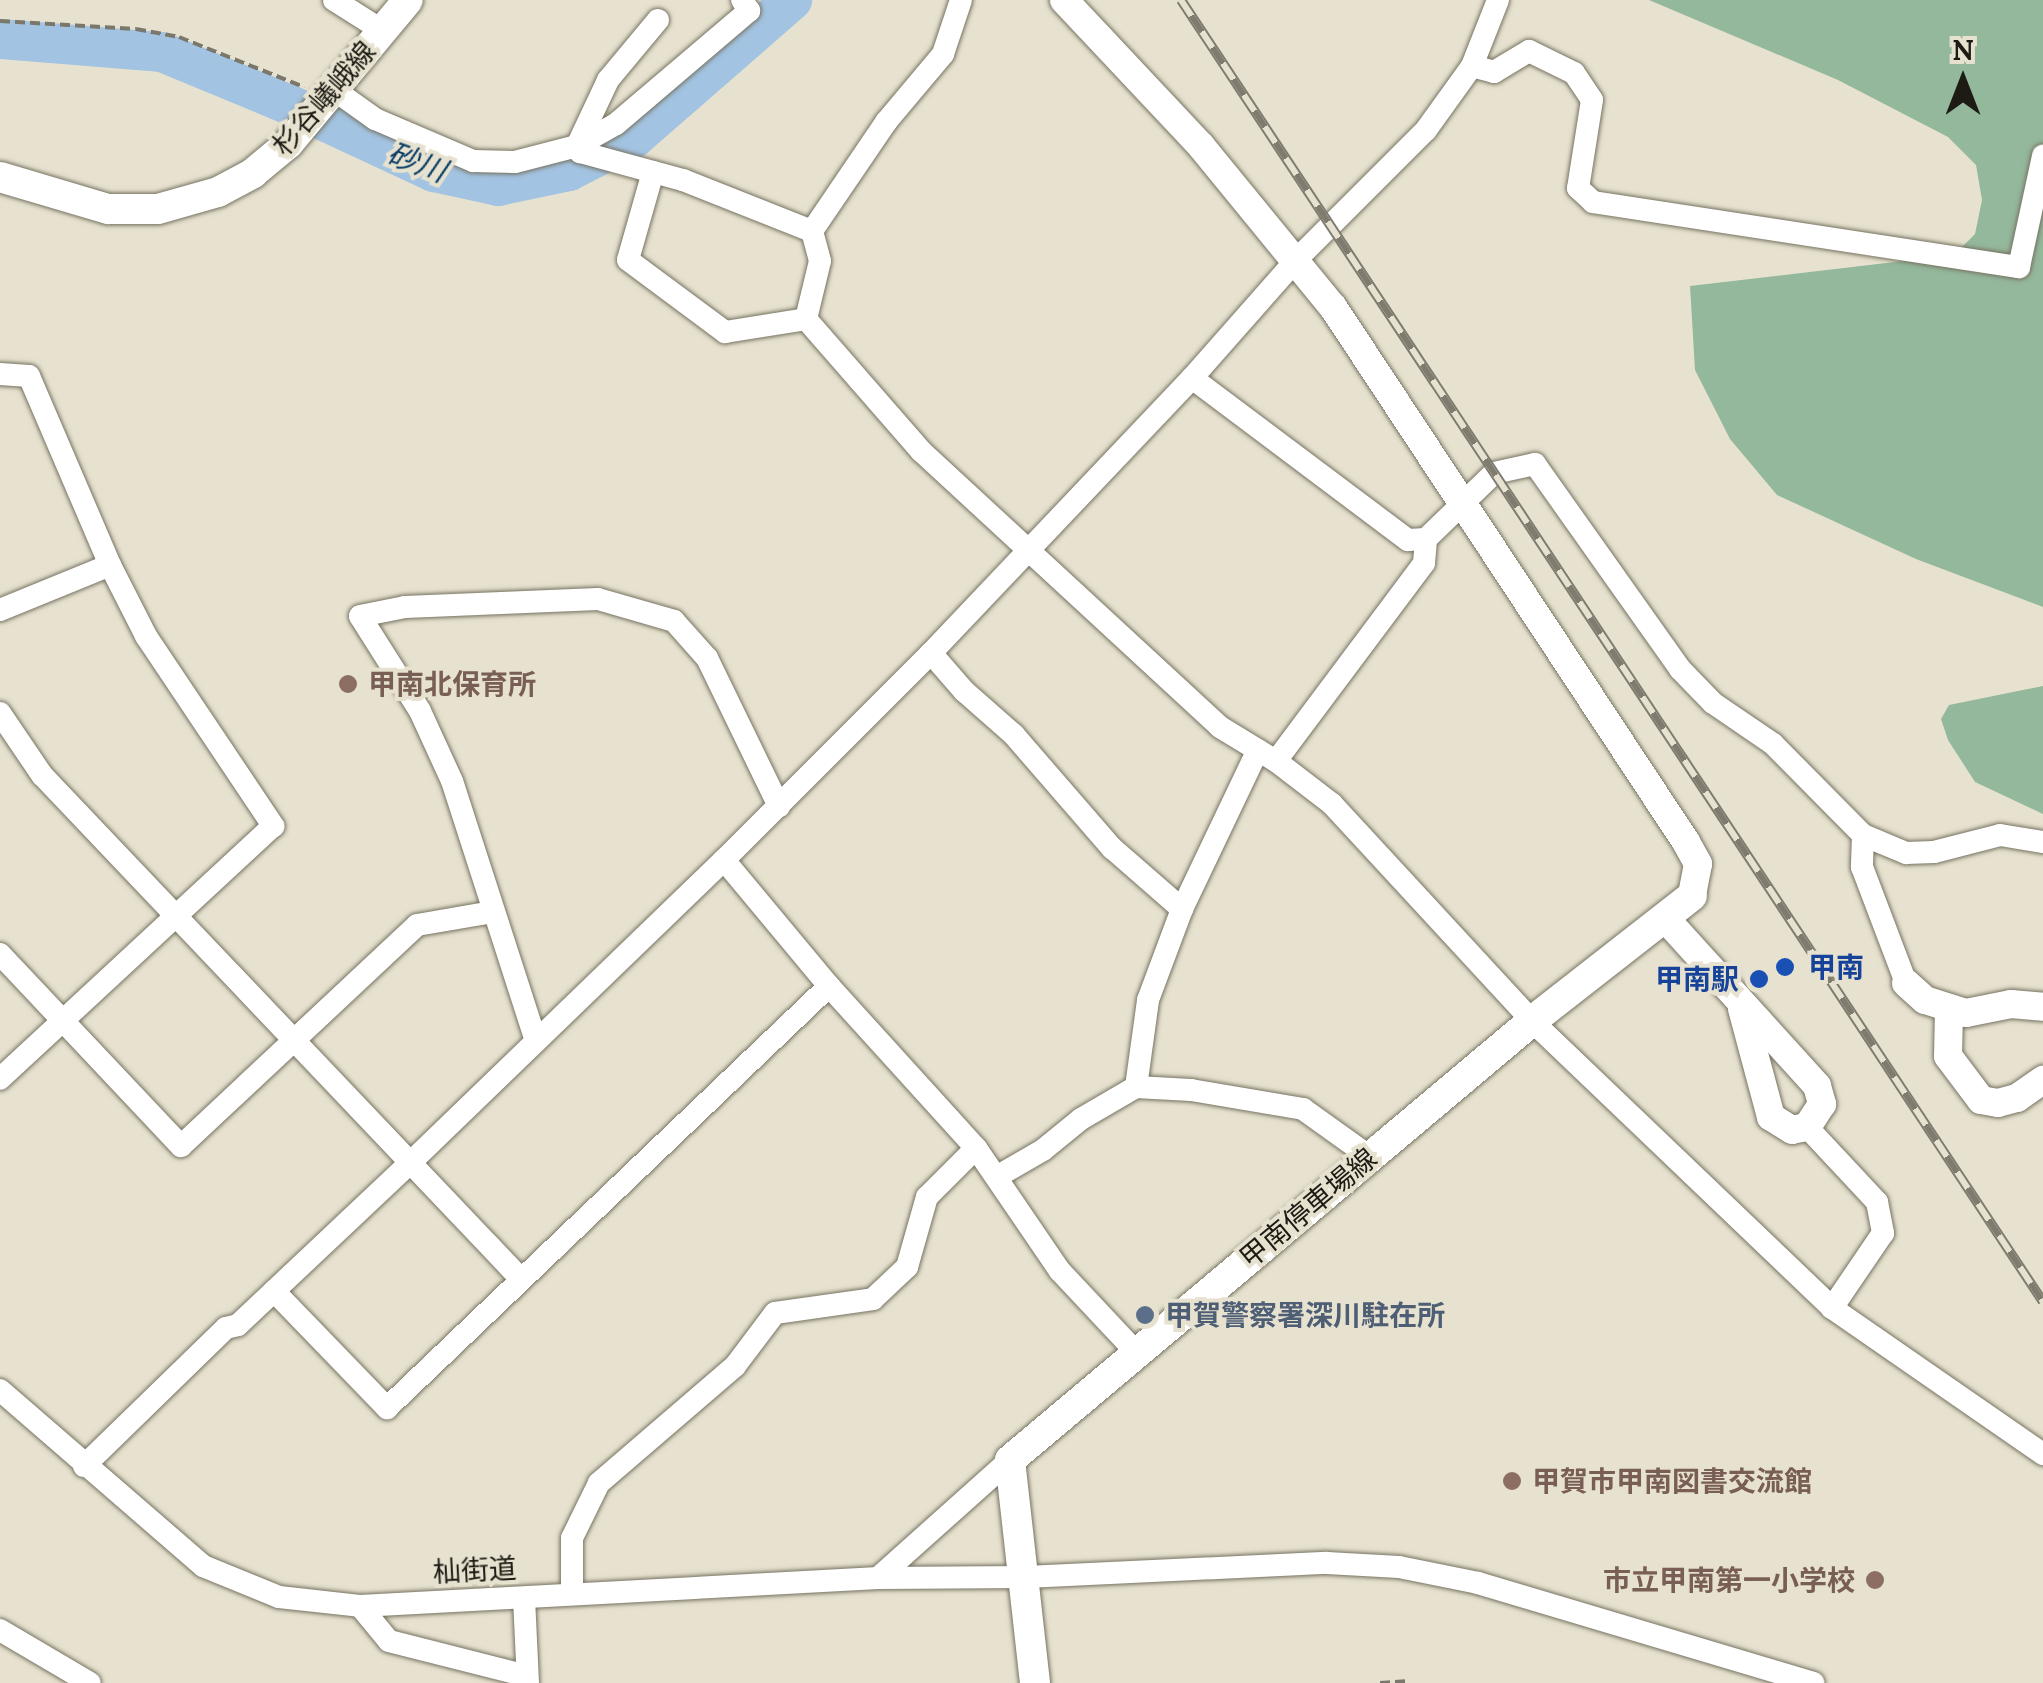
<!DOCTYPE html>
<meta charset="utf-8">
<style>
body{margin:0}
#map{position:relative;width:2043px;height:1683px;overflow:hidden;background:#e7e2cf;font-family:Lora,"Noto Sans JP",serif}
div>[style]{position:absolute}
.forest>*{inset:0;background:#94b89c}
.river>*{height:40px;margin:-20px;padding:0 20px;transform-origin:20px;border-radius:20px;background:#a2c3e1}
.path>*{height:4px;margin-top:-2px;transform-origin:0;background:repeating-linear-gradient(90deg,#7b776b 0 10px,transparent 0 15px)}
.roads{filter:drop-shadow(0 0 2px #777362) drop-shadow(0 0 2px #777362)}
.minor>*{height:22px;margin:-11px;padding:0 11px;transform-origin:11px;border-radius:11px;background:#fff}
.tertiary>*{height:28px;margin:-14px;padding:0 14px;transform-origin:14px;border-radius:14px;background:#fff}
.secondary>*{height:30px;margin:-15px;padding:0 15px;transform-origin:15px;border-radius:15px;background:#fff}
.rail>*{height:10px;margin-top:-5px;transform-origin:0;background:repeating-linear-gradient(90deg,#e7e2cf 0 19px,#7f7c6f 0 38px);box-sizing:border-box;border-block:2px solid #7f7c6f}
.dots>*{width:28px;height:28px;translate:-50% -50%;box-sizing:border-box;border:5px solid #e7e2cf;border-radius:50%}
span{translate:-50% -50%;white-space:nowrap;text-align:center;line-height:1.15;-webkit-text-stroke:8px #e7e2cf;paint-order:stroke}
.street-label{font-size:28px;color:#1d1b14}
.education-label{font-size:28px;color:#785e54;font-weight:700}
.left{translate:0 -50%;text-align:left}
.right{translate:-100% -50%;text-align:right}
.transit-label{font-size:28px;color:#164399;font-weight:700}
.service-label{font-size:28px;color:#4e5e75;font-weight:700}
.water-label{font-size:30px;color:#0b3f67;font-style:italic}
.north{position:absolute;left:1913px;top:30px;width:100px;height:100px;-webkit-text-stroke:8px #e7e2cf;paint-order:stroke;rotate:0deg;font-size:28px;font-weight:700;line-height:40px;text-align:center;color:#1d1b14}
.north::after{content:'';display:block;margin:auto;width:35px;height:45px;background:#1d1b14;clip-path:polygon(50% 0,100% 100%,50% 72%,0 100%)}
</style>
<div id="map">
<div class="forest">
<div style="clip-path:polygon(1649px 0,2043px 0,2043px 607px,1916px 559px,1777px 495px,1730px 439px,1695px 370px,1690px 286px,1954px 255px,1975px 234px,1982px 200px,1976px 165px,1948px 137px,1838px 80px)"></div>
<div style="clip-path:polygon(2043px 686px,2043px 814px,1975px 782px,1948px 740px,1941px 719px,1949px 705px)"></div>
</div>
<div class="river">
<div style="left:0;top:39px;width:163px;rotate:4.6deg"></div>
<div style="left:162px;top:52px;width:139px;rotate:22.5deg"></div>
<div style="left:290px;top:105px;width:159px;rotate:25deg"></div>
<div style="left:434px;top:172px;width:66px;rotate:12.3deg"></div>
<div style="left:498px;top:186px;width:73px;rotate:-11.9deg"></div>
<div style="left:569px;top:171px;width:73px;rotate:-26.9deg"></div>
<div style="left:634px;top:138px;width:210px;rotate:-41.1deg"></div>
</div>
<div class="path">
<div style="left:0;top:21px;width:136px;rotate:3.4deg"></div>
<div style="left:136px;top:29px;width:44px;rotate:10.5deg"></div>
<div style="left:179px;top:37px;width:135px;rotate:21.8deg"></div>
<div style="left:1380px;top:1683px;width:29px;rotate:-4deg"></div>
</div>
<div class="roads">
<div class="minor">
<div style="left:334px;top:0;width:58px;rotate:32.3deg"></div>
<div style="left:1472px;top:66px;width:23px;rotate:15deg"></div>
<div style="left:1494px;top:72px;width:41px;rotate:-31deg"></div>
<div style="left:1529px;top:51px;width:50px;rotate:26.1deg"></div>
<div style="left:1574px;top:73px;width:32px;rotate:56deg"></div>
<div style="left:1592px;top:100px;width:89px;rotate:99deg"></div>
<div style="left:1578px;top:188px;width:21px;rotate:43deg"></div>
<div style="left:1593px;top:202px;width:431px;rotate:8.7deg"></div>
<div style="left:2019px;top:267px;width:114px;rotate:-77.8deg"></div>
<div style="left:333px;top:89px;width:52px;rotate:35.5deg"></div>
<div style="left:375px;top:119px;width:107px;rotate:23.2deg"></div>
<div style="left:473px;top:161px;width:42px;rotate:1.4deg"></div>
<div style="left:515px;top:162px;width:64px;rotate:-14.5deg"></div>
<div style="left:577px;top:146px;width:7px;rotate:63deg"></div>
<div style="left:580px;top:152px;width:107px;rotate:15.2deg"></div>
<div style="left:683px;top:180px;width:139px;rotate:21.6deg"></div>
<div style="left:812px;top:231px;width:31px;rotate:75deg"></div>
<div style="left:820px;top:261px;width:60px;rotate:103.6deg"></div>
<div style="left:806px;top:319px;width:175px;rotate:48.9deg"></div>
<div style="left:921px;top:451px;width:407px;rotate:42.7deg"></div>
<div style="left:1220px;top:727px;width:66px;rotate:31.3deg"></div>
<div style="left:1276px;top:761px;width:71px;rotate:37.5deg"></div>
<div style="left:1332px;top:804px;width:295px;rotate:47.3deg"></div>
<div style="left:1532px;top:1021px;width:415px;rotate:43.7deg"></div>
<div style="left:1832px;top:1308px;width:257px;rotate:34.7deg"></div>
<div style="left:577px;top:146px;width:45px;rotate:-29.4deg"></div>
<div style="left:616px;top:124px;width:175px;rotate:-40.4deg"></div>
<div style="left:749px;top:11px;width:13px;rotate:-122deg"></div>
<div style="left:577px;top:146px;width:73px;rotate:-64.8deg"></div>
<div style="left:608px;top:80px;width:78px;rotate:-50.2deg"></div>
<div style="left:653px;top:172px;width:91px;rotate:105.9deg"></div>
<div style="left:628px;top:260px;width:121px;rotate:36.6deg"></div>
<div style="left:725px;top:332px;width:82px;rotate:-9.1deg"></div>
<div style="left:812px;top:231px;width:132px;rotate:-55.8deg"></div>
<div style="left:886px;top:122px;width:89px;rotate:-50deg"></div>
<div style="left:943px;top:54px;width:57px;rotate:-71.6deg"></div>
<div style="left:0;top:374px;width:29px;rotate:4deg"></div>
<div style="left:29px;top:376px;width:206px;rotate:66.8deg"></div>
<div style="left:110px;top:565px;width:80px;rotate:63.1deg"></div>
<div style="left:146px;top:636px;width:229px;rotate:56.2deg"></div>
<div style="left:273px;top:826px;width:372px;rotate:137.2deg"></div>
<div style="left:1192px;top:378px;width:270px;rotate:36.9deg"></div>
<div style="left:1408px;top:540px;width:18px;rotate:-3deg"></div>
<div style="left:1426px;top:539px;width:95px;rotate:-44.1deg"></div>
<div style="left:1494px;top:473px;width:42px;rotate:-12.4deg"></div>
<div style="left:1535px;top:464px;width:251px;rotate:54.7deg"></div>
<div style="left:1680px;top:669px;width:47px;rotate:45.9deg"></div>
<div style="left:1713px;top:703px;width:73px;rotate:34.3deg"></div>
<div style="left:1773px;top:744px;width:128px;rotate:45.3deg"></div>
<div style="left:1863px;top:835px;width:47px;rotate:22.7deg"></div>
<div style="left:1906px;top:853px;width:28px;rotate:-2deg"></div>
<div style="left:1934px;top:852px;width:68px;rotate:-14.4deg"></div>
<div style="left:2000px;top:835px;width:44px;rotate:9.2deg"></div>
<div style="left:0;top:610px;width:119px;rotate:-22.2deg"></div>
<div style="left:931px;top:653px;width:50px;rotate:49deg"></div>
<div style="left:964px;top:691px;width:67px;rotate:41.3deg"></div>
<div style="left:1014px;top:735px;width:150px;rotate:49.1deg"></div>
<div style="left:1112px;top:848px;width:93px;rotate:41.1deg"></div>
<div style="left:0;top:713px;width:75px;rotate:55.9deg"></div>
<div style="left:42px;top:775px;width:695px;rotate:46.46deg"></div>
<div style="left:1276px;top:761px;width:247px;rotate:-53.2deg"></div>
<div style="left:1424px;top:563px;width:24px;rotate:-85deg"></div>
<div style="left:1863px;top:835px;width:32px;rotate:92deg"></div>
<div style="left:1862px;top:867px;width:124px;rotate:69.2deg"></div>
<div style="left:724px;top:860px;width:164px;rotate:50.2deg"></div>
<div style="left:829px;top:986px;width:219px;rotate:47.8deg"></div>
<div style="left:976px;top:1148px;width:149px;rotate:55.7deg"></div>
<div style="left:1060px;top:1271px;width:112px;rotate:46.8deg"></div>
<div style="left:0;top:954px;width:264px;rotate:46.7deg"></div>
<div style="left:181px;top:1146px;width:323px;rotate:-43.1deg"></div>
<div style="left:417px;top:925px;width:76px;rotate:-9.8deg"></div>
<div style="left:536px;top:1041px;width:273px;rotate:-107.9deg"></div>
<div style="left:452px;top:781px;width:77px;rotate:-114.6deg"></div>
<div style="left:420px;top:711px;width:112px;rotate:-122.3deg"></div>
<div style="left:360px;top:616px;width:46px;rotate:-11.3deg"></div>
<div style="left:405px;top:607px;width:193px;rotate:-2.4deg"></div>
<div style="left:598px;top:599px;width:79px;rotate:16.1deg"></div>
<div style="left:674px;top:621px;width:50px;rotate:48.3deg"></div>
<div style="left:707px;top:658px;width:165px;rotate:64.1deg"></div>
<div style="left:1136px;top:1087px;width:88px;rotate:-82.1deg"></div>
<div style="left:1148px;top:1000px;width:97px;rotate:-69.5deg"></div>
<div style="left:1182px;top:909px;width:176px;rotate:-64.5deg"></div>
<div style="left:1807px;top:1127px;width:103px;rotate:47deg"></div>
<div style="left:1877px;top:1202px;width:32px;rotate:79deg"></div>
<div style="left:1883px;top:1233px;width:91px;rotate:124.2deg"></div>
<div style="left:998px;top:1176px;width:52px;rotate:-30deg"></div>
<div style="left:1043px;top:1150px;width:49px;rotate:-39.2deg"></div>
<div style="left:1081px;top:1119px;width:64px;rotate:-30.2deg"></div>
<div style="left:1136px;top:1087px;width:55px;rotate:3.1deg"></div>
<div style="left:1191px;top:1090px;width:114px;rotate:9.6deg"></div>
<div style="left:1303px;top:1109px;width:82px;rotate:35.6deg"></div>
<div style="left:274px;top:1291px;width:163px;rotate:46deg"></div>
<div style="left:387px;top:1408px;width:611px;rotate:-43.67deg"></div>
<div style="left:0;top:1390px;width:269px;rotate:40.9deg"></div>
<div style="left:203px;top:1566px;width:82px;rotate:22.2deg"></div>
<div style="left:279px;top:1597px;width:81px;rotate:6.3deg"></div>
<div style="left:360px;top:1606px;width:519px;rotate:-3.09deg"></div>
<div style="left:878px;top:1578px;width:148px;rotate:-0.4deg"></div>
<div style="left:1026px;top:1577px;width:301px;rotate:-2.7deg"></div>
<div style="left:1327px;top:1563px;width:72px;rotate:3.2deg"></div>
<div style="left:1399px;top:1567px;width:81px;rotate:11.4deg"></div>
<div style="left:1478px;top:1583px;width:350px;rotate:16.6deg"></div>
<div style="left:84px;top:1466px;width:198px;rotate:-44.2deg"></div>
<div style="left:226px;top:1328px;width:12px;rotate:-14deg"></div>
<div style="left:238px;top:1325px;width:235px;rotate:-43.3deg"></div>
<div style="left:409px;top:1164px;width:438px;rotate:-44deg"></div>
<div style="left:724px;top:860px;width:293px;rotate:-45deg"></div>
<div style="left:931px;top:653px;width:379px;rotate:-46.5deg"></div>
<div style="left:1192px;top:378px;width:159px;rotate:-48.6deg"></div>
<div style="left:1297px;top:259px;width:182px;rotate:-45deg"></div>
<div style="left:1426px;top:130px;width:79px;rotate:-54.3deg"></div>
<div style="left:1472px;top:66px;width:71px;rotate:-68.5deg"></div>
<div style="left:878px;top:1578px;width:177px;rotate:-41.8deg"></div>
<div style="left:572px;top:1594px;width:56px;rotate:-90deg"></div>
<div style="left:572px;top:1538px;width:61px;rotate:-63.9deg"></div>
<div style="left:599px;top:1483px;width:179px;rotate:-40.7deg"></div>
<div style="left:735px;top:1366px;width:66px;rotate:-53deg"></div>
<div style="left:775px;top:1313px;width:99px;rotate:-8.1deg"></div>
<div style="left:873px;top:1299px;width:47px;rotate:-43.3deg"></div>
<div style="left:907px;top:1267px;width:73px;rotate:-74.1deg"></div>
<div style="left:927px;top:1197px;width:69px;rotate:-45deg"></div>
<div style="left:524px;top:1598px;width:85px;rotate:87.3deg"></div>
<div style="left:360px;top:1606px;width:45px;rotate:50.4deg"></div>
<div style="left:389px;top:1641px;width:142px;rotate:14.2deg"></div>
<div style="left:0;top:1630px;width:104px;rotate:30.5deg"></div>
</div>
<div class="tertiary">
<div style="left:1064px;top:0;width:200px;rotate:46.8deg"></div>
<div style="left:1201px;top:146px;width:208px;rotate:50.7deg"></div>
<div style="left:1333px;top:307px;width:641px;rotate:56.58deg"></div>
<div style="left:1686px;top:842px;width:25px;rotate:61deg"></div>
<div style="left:1698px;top:864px;width:33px;rotate:101deg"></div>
<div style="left:1664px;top:917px;width:228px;rotate:47.8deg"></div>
<div style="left:1817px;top:1086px;width:19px;rotate:74deg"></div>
<div style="left:1822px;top:1104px;width:27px;rotate:123deg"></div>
<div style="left:1807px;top:1127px;width:15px;rotate:169deg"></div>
<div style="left:1792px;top:1130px;width:25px;rotate:-148deg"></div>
<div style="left:1771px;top:1117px;width:112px;rotate:-105deg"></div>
<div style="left:1906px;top:983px;width:25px;rotate:42deg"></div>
<div style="left:1925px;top:1000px;width:43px;rotate:17.6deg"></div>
<div style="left:1966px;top:1013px;width:46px;rotate:-11.3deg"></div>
<div style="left:2011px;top:1004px;width:32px;rotate:5deg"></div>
<div style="left:1949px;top:1010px;width:46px;rotate:91.2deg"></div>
<div style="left:1948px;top:1056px;width:55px;rotate:53.1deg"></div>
<div style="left:1981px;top:1100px;width:17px;rotate:10deg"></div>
<div style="left:1998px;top:1103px;width:20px;rotate:-15deg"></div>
<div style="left:2017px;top:1098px;width:32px;rotate:-35deg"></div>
</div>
<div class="secondary">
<div style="left:0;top:177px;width:113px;rotate:16.5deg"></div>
<div style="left:108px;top:209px;width:50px"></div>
<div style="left:158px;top:209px;width:62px;rotate:-15.8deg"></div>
<div style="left:218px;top:192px;width:40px;rotate:-28deg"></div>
<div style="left:253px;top:173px;width:45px;rotate:-39.6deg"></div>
<div style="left:288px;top:144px;width:187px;rotate:-50.2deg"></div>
<div style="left:1035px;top:1683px;width:224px;rotate:-96.4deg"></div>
<div style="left:1010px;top:1460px;width:682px;rotate:-40.06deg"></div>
<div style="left:1532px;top:1021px;width:203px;rotate:-38deg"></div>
</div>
</div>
<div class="rail">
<div style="left:1181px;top:0;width:1561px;rotate:56.49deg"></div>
</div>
<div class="dots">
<div style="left:348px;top:684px;background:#8d6e63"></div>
<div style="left:1785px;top:967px;background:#1a4fb4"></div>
<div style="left:1759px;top:979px;background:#1a4fb4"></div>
<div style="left:1145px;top:1315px;background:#5c6f8a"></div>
<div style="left:1512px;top:1481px;background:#8d6e63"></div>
<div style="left:1875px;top:1580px;background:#8d6e63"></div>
</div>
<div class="street-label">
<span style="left:324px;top:98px;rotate:-49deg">杉谷嶬峨線</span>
<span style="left:1308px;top:1208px;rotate:-40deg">甲南停車場線</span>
<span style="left:475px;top:1570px;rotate:-3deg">杣街道</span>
</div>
<div class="education-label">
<span class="left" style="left:368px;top:684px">甲南北保育所</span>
<span class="left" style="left:1532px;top:1481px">甲賀市甲南図書交流館</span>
<span class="right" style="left:1855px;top:1580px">市立甲南第一小学校</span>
</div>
<div class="transit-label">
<span class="left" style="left:1808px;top:967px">甲南</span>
<span class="right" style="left:1739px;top:979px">甲南駅</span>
</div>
<div class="service-label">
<span class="left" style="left:1165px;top:1315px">甲賀警察署深川駐在所</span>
</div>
<div class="water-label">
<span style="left:417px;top:162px;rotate:20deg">砂川</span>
</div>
<div class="north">N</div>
</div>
